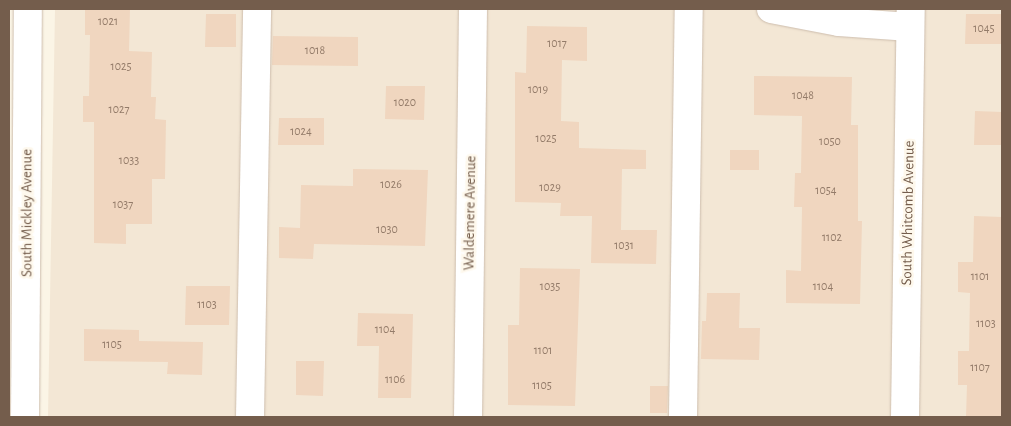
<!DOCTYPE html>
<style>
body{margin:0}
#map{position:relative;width:1011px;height:426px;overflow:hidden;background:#fbf5e6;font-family:"Alegreya Sans",sans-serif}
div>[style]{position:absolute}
.residential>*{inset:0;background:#f3e7d5}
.building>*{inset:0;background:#f0d6bf}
.roads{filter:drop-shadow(0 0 1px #cdbdad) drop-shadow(0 0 1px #cdbdad)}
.minor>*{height:28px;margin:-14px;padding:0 14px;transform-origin:14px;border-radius:14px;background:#fff}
span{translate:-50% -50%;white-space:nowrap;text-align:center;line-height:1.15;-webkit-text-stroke:5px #fef8ec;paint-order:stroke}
.number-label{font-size:12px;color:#937b69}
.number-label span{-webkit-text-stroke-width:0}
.street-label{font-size:15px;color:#745d4c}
.frame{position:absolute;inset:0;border:10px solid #745d4c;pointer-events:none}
</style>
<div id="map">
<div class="residential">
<div style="clip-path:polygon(55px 9px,1002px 9px,1002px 417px,48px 417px)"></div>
</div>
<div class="building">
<div style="clip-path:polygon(85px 9px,130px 9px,129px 51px,152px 52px,151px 97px,156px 97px,155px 119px,166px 120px,165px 179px,152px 179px,152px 224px,126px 224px,126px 244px,94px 243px,94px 122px,83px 122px,83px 96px,89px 96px,90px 35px,85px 35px)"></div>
<div style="clip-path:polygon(206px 14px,236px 14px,236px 47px,205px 47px)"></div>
<div style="clip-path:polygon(966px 14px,1002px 14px,1002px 44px,965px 44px)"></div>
<div style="clip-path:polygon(527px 26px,587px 27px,587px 61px,562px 60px,561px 121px,579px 122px,579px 148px,646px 150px,646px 169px,622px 169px,621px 230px,657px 230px,656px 264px,591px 263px,592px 216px,560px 216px,561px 203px,515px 202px,515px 72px,526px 73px)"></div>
<div style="clip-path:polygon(273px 36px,358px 37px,358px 66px,272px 65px)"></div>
<div style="clip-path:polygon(754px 76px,852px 77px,851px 125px,858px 125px,858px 221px,862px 221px,860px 304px,786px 303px,786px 270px,801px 271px,802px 207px,794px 207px,795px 173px,801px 173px,802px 116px,754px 115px)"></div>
<div style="clip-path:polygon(386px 86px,425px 86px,424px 120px,385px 119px)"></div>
<div style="clip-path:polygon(975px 111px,1002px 112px,1002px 145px,974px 145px)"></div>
<div style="clip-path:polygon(279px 118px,324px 118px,324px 145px,278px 145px)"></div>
<div style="clip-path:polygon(730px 150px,759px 150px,759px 170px,730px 170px)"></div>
<div style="clip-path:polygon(353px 169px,428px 170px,425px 246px,314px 244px,313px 259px,279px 258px,279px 227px,300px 228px,301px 185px,353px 186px)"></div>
<div style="clip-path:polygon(974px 216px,1002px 217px,1002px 417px,966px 417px,967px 385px,958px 385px,958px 351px,969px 351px,970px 293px,958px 292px,958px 262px,973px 262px)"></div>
<div style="clip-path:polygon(520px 268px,580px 269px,575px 406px,508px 405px,508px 325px,519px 325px)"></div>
<div style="clip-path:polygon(186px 286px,230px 286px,229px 325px,185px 325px)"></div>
<div style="clip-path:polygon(707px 293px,740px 293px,739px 328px,760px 328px,759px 360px,701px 359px,702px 321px,706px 321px)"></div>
<div style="clip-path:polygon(358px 313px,413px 314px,411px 398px,378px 398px,379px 346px,357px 346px)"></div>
<div style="clip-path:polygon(84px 329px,139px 330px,139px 341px,203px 342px,202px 375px,167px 374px,168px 362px,84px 361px)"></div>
<div style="clip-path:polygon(296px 361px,324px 361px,323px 396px,296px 395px)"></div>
<div style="clip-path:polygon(650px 386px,668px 386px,667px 413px,650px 413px)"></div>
</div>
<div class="roads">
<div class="minor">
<div style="left:771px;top:9px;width:69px;rotate:10.8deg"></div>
<div style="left:839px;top:22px;width:71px;rotate:4deg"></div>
<div style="left:25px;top:417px;width:408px;rotate:-89.6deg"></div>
<div style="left:250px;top:417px;width:408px;rotate:-89deg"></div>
<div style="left:468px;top:417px;width:408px;rotate:-89.3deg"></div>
<div style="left:683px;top:417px;width:408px;rotate:-89.2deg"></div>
<div style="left:905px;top:417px;width:408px;rotate:-89.2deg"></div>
</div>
</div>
<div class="number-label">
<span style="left:108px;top:22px">1021</span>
<span style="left:984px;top:29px">1045</span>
<span style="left:557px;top:44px">1017</span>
<span style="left:315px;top:51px">1018</span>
<span style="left:121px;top:67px">1025</span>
<span style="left:538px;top:90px">1019</span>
<span style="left:803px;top:96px">1048</span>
<span style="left:405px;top:103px">1020</span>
<span style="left:119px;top:110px">1027</span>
<span style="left:301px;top:132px">1024</span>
<span style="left:546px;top:139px">1025</span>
<span style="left:830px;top:142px">1050</span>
<span style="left:129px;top:161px">1033</span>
<span style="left:391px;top:185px">1026</span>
<span style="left:550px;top:188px">1029</span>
<span style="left:826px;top:191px">1054</span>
<span style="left:123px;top:205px">1037</span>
<span style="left:387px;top:230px">1030</span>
<span style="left:832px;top:238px">1102</span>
<span style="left:624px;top:246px">1031</span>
<span style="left:980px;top:277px">1101</span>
<span style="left:550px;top:287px">1035</span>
<span style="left:823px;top:287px">1104</span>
<span style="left:207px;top:305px">1103</span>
<span style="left:986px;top:324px">1103</span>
<span style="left:385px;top:330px">1104</span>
<span style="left:112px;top:345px">1105</span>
<span style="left:543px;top:351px">1101</span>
<span style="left:980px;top:368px">1107</span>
<span style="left:395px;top:380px">1106</span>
<span style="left:542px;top:386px">1105</span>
</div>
<div class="street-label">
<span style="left:27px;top:213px;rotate:-90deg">South Mickley Avenue</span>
<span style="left:470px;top:213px;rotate:-89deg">Waldemere Avenue</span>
<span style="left:908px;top:213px;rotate:-89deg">South Whitcomb Avenue</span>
</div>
<div class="frame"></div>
</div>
